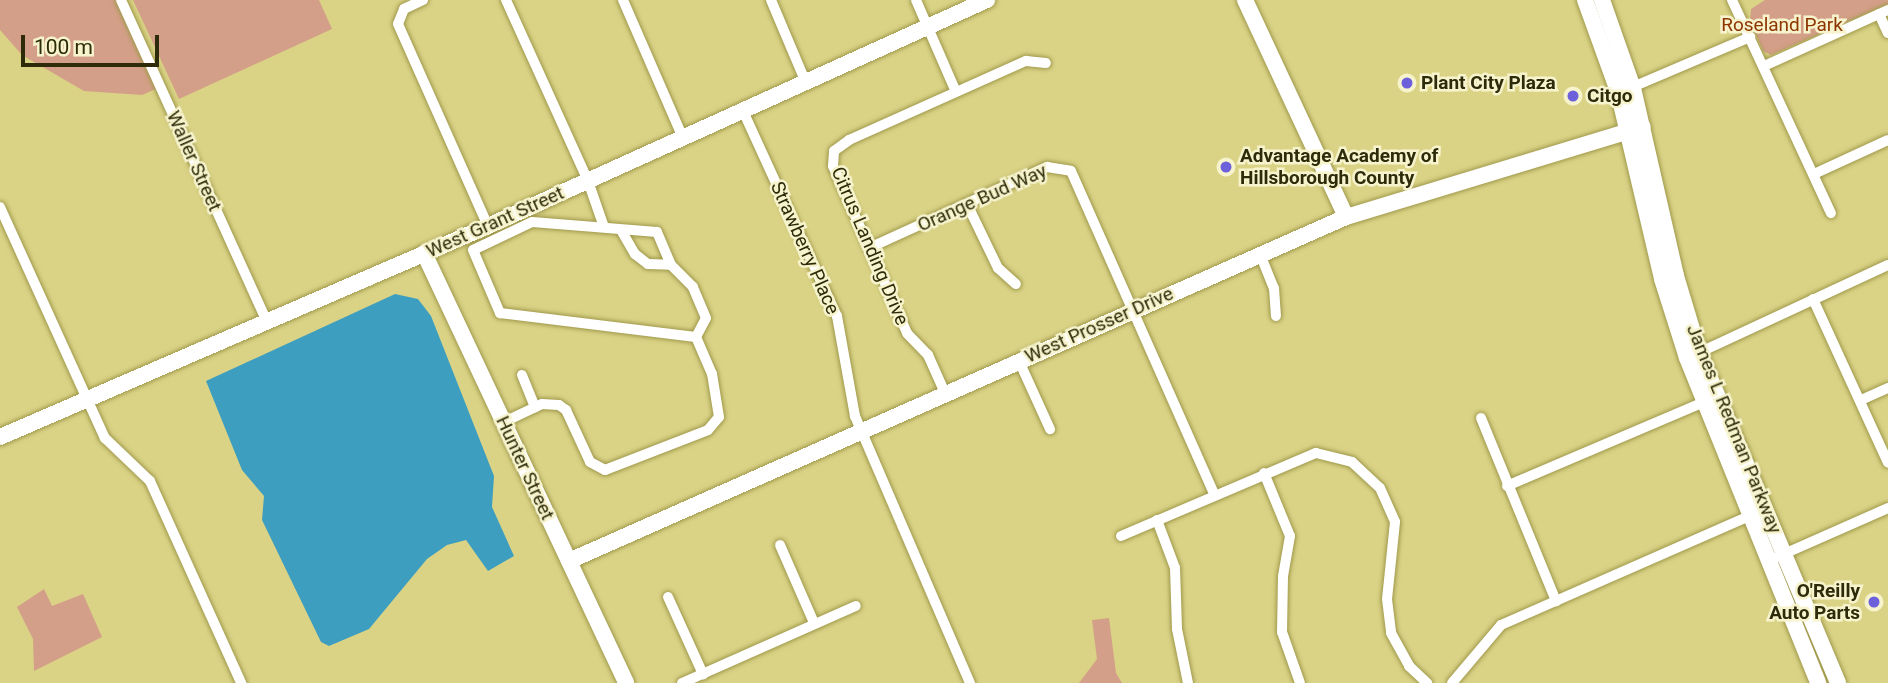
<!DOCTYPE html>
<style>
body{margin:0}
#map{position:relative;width:1888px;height:683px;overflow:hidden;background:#dad386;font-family:Roboto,sans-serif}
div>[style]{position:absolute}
.green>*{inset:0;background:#d49f88}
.water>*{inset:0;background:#3d9ebf}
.roads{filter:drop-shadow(0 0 2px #a0994c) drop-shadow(0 0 2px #a0994c)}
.street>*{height:10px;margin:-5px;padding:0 5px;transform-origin:5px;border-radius:5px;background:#fff}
.secondary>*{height:16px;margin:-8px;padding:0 8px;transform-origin:8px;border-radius:8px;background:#fff}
.dots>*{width:19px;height:19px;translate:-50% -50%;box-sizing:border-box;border:4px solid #f6f3cd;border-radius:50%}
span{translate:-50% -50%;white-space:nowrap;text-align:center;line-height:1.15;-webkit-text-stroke:5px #f6f3cd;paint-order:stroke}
.park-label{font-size:19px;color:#8e3602}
.poi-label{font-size:19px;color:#2e2b0a;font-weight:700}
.left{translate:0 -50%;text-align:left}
.right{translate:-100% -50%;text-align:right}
.street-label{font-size:19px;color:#2e2b0a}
.scale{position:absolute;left:21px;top:35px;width:138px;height:32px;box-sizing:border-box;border:4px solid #2e2b0a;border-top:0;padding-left:9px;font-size:21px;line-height:24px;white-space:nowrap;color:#2e2b0a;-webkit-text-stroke:5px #f6f3cd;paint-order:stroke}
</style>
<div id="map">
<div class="green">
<div style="clip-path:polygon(0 0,116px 0,156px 89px,142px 95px,84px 91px,22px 55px,0 30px)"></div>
<div style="clip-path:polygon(133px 0,319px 0,332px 29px,179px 99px)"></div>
<div style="clip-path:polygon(1765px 0,1888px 0,1888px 4px,1771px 55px,1763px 51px,1750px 21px,1751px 9px)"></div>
<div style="clip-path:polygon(44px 589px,52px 606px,83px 594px,102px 637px,34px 671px,33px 639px,17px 607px)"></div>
<div style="clip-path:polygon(1109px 618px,1116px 673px,1122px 683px,1079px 683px,1097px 659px,1092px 620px)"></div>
</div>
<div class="water">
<div style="clip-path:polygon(395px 294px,418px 299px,431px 316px,494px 476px,492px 507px,514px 556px,488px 571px,466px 540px,447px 545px,427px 559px,369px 629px,329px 646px,321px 642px,262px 520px,264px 496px,242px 470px,206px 381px)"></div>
</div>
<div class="roads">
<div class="street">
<div style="left:121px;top:0;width:354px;rotate:65.6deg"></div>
<div style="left:423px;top:0;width:21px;rotate:155deg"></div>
<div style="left:404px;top:9px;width:16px;rotate:112deg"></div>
<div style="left:398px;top:24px;width:221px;rotate:66deg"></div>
<div style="left:506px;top:0;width:199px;rotate:65.6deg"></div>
<div style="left:588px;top:181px;width:49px;rotate:70.8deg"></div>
<div style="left:623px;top:0;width:150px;rotate:66.5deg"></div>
<div style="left:771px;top:0;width:90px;rotate:67.1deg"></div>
<div style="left:916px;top:0;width:100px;rotate:66.5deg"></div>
<div style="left:1732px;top:0;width:235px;rotate:65.1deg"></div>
<div style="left:1879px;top:14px;width:21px;rotate:65deg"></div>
<div style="left:1764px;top:66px;width:136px;rotate:-24.3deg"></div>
<div style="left:1628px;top:89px;width:133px;rotate:-23.1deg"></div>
<div style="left:743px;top:111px;width:226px;rotate:65.4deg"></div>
<div style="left:837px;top:316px;width:102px;rotate:79.8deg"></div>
<div style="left:855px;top:416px;width:291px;rotate:66.7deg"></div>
<div style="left:1814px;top:174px;width:81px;rotate:-24.7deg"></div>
<div style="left:967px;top:204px;width:71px;rotate:64.2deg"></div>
<div style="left:998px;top:268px;width:24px;rotate:42deg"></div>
<div style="left:0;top:207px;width:254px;rotate:65.6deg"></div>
<div style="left:105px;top:438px;width:62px;rotate:43.7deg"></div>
<div style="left:150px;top:481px;width:222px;rotate:65.7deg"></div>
<div style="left:621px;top:230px;width:28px;rotate:60deg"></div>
<div style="left:635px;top:254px;width:16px;rotate:38deg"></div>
<div style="left:648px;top:264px;width:23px;rotate:2deg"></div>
<div style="left:869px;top:248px;width:196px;rotate:-24.5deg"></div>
<div style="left:1047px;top:167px;width:24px;rotate:9deg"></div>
<div style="left:1071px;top:171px;width:352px;rotate:66.1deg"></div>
<div style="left:1260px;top:254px;width:37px;rotate:68deg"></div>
<div style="left:1274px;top:288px;width:28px;rotate:86deg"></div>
<div style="left:1813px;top:299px;width:180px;rotate:65.4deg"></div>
<div style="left:1694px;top:355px;width:214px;rotate:-24.9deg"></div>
<div style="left:1019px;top:361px;width:75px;rotate:65.5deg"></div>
<div style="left:522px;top:375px;width:35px;rotate:68deg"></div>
<div style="left:945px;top:393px;width:42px;rotate:-114.1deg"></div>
<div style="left:928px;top:355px;width:30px;rotate:-134deg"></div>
<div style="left:907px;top:333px;width:183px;rotate:-113.9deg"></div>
<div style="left:833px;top:166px;width:15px;rotate:-86deg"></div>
<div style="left:834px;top:151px;width:19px;rotate:-36deg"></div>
<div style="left:849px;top:140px;width:194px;rotate:-24.1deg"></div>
<div style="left:1026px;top:61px;width:20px;rotate:6deg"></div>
<div style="left:1861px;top:400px;width:30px;rotate:-24deg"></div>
<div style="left:1481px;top:418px;width:198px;rotate:67.7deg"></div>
<div style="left:504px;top:422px;width:42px;rotate:-25.3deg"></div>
<div style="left:542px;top:404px;width:17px;rotate:3deg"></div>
<div style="left:559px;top:405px;width:9px;rotate:36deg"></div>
<div style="left:566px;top:410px;width:57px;rotate:65.2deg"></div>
<div style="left:590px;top:462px;width:17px;rotate:28deg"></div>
<div style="left:605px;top:470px;width:110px;rotate:-21.2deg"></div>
<div style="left:708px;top:430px;width:17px;rotate:-50deg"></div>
<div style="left:719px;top:417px;width:44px;rotate:-99.2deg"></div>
<div style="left:712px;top:374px;width:40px;rotate:-113.4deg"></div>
<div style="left:696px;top:337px;width:21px;rotate:-62deg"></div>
<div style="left:706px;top:318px;width:34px;rotate:-113deg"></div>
<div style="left:693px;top:287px;width:31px;rotate:-135deg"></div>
<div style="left:671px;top:265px;width:36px;rotate:-113deg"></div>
<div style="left:657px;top:232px;width:125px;rotate:-175.4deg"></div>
<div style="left:532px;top:222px;width:65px;rotate:154.6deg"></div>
<div style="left:473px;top:250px;width:69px;rotate:66.8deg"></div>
<div style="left:500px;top:313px;width:197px;rotate:7deg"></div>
<div style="left:1264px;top:473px;width:68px;rotate:67.6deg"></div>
<div style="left:1290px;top:536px;width:41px;rotate:99.9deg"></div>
<div style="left:1283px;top:576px;width:56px;rotate:91deg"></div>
<div style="left:1282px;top:632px;width:54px;rotate:70.6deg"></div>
<div style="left:1507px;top:486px;width:214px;rotate:-23.1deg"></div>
<div style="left:1157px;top:520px;width:51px;rotate:69.4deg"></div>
<div style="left:1175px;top:568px;width:61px;rotate:88.1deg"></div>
<div style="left:1177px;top:629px;width:55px;rotate:78.5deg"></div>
<div style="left:1121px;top:536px;width:212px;rotate:-23.1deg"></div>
<div style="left:1316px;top:453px;width:37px;rotate:14deg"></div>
<div style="left:1352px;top:462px;width:38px;rotate:43deg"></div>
<div style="left:1380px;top:488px;width:37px;rotate:66deg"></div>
<div style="left:1395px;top:522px;width:77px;rotate:95.9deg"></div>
<div style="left:1387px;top:599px;width:34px;rotate:83deg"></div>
<div style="left:1391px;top:633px;width:38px;rotate:61deg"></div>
<div style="left:1409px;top:666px;width:25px;rotate:43deg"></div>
<div style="left:780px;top:545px;width:85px;rotate:66.4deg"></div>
<div style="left:1768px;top:561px;width:131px;rotate:-23.8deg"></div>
<div style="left:668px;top:597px;width:85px;rotate:65.6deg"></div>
<div style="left:682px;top:683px;width:190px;rotate:-23.9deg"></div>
<div style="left:1452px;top:683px;width:76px;rotate:-49.8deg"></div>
<div style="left:1501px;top:625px;width:279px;rotate:-23.7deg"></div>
</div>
<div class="secondary">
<div style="left:1245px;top:0;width:239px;rotate:65deg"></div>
<div style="left:1585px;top:0;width:97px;rotate:70.1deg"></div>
<div style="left:1618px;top:91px;width:193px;rotate:76.8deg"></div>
<div style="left:1662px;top:279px;width:83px;rotate:72.4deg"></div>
<div style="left:1687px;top:358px;width:350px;rotate:68deg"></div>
<div style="left:1602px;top:0;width:93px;rotate:70.6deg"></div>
<div style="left:1633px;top:88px;width:193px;rotate:77.1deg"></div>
<div style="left:1676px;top:276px;width:79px;rotate:73.2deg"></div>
<div style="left:1699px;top:352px;width:359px;rotate:67.2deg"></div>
<div style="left:424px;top:253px;width:475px;rotate:64.8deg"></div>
<div style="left:0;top:437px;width:532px;rotate:-23.38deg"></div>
<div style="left:488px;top:226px;width:548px;rotate:-24.37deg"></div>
<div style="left:569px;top:561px;width:850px;rotate:-23.88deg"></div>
<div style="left:1346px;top:217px;width:310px;rotate:-16.9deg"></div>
</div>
</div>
<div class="dots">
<div style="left:1407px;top:83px;background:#6d61db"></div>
<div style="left:1573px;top:96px;background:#6d61db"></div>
<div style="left:1226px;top:167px;background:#6d61db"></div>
<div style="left:1874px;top:602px;background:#6d61db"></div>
</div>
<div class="park-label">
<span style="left:1782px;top:25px">Roseland Park</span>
</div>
<div class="poi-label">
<span class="left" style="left:1421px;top:83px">Plant City Plaza</span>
<span class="left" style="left:1587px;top:96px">Citgo</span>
<span class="left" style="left:1240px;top:167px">Advantage Academy of<br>Hillsborough County</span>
<span class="right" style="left:1860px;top:602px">O'Reilly<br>Auto Parts</span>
</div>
<div class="street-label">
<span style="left:194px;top:161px;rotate:66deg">Waller Street</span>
<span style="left:982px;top:198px;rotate:-24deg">Orange Bud Way</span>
<span style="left:495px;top:222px;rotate:-24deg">West Grant Street</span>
<span style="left:870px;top:246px;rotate:67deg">Citrus Landing Drive</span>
<span style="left:805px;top:248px;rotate:66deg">Strawberry Place</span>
<span style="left:1099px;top:325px;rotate:-24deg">West Prosser Drive</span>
<span style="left:1734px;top:429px;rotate:68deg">James L Redman Parkway</span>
<span style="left:525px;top:468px;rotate:65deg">Hunter Street</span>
</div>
<div class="scale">100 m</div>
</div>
